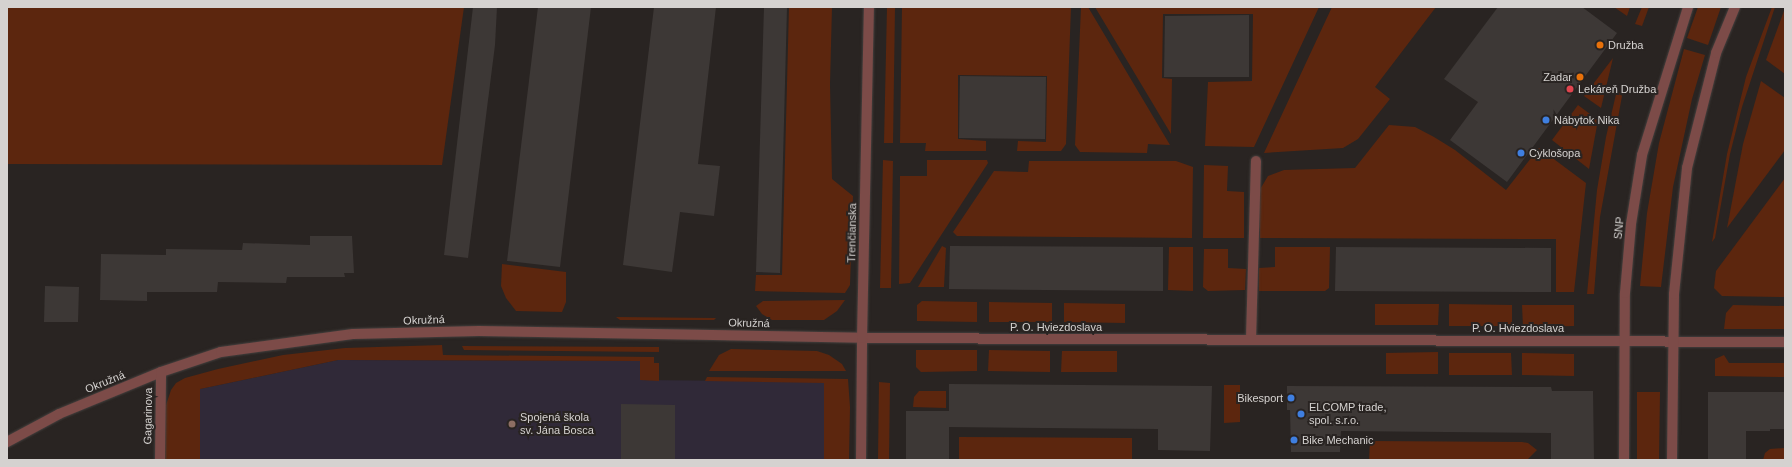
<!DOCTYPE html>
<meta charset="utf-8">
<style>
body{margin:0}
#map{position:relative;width:1792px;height:467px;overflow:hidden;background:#292422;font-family:Arial,sans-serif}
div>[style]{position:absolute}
.education>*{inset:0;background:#302938}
.green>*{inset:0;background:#5c260e}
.building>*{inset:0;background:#3d3836}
.roads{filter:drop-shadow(0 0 1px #45403e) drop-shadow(0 0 1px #45403e)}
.minor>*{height:10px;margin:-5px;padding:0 5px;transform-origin:5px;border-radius:5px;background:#7c4b48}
.dots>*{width:11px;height:11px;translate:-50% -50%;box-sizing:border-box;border:2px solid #292422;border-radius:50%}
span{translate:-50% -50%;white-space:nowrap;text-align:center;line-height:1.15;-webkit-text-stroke:4px #292422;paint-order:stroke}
.poi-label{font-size:11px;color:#d5d2d0}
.left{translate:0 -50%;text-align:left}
.right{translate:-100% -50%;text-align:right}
.street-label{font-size:11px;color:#d5d2d0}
.frame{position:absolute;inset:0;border:8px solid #d5d2d0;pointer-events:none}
</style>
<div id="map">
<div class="education">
<div style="clip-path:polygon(338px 360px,640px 361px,641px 380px,824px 382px,824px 460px,200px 460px,200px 389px)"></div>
</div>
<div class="green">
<div style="clip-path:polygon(7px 7px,464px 7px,442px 165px,7px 164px)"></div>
<div style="clip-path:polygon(789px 7px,832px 7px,830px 84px,832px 179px,853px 196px,850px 285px,845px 293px,755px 291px,756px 275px,782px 275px)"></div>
<div style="clip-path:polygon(887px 7px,895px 7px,893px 143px,884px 143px)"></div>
<div style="clip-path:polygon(902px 7px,1071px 7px,1066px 144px,1061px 151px,1017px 151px,1018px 141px,1046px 142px,1047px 76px,958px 75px,958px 139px,986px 141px,986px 151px,925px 151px,926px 143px,900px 143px)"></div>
<div style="clip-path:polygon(1081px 7px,1088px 7px,1170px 145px,1148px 144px,1147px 153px,1080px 152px,1075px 145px)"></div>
<div style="clip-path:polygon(1095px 7px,1319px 7px,1254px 147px,1205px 146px,1208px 82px,1252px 81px,1253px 14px,1163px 14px,1162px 78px,1172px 79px,1171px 134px)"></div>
<div style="clip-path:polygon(1332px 7px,1436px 7px,1375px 87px,1390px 99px,1358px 139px,1343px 148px,1264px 153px)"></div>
<div style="clip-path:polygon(1614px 7px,1630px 7px,1627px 16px)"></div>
<div style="clip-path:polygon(1642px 7px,1649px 7px,1642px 26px,1635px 24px)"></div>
<div style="clip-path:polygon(1698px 7px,1721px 7px,1708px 45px,1687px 38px)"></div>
<div style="clip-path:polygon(1772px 7px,1775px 7px,1742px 107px,1730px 154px,1715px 238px,1712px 242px,1727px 154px,1746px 77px)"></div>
<div style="clip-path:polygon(1785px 8px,1785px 74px,1766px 60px)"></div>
<div style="clip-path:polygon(1684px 49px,1705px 55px,1692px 99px,1673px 187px,1661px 287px,1640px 286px,1647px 213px,1659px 143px)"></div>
<div style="clip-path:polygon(1613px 58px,1601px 108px,1584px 96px)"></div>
<div style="clip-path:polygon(1761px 81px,1785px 98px,1785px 150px,1727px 228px,1743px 144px)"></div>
<div style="clip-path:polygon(1617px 90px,1622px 96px,1600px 217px,1594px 294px,1587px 294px,1597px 190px,1606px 137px)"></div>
<div style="clip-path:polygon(1578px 105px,1598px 120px,1589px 169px,1552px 140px)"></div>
<div style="clip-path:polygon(1389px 125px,1415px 127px,1434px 137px,1455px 150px,1506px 190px,1539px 148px,1586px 183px,1574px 292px,1556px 292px,1556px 239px,1260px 238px,1259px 191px,1268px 176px,1284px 170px,1355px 168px)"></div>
<div style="clip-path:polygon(883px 160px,893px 161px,891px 288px,880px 288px)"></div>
<div style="clip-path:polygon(927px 160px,987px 160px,988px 163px,910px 283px,899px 284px,900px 176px,927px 176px)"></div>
<div style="clip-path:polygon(1029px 161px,1176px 161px,1193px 167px,1192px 238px,957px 236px,953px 232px,994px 171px,1028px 172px)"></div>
<div style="clip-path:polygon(1204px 165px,1228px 166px,1227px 191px,1244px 192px,1244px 238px,1203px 238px)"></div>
<div style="clip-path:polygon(1785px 178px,1785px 297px,1722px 296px,1714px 288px,1716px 271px)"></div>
<div style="clip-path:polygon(942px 246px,946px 248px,944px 287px,918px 287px)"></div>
<div style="clip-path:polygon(1169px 247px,1193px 247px,1193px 291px,1168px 290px)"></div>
<div style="clip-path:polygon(1275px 247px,1330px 247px,1329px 288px,1325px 291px,1259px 291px,1259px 268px,1275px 267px)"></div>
<div style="clip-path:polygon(1204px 249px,1228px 249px,1228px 268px,1246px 269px,1245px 290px,1208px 291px,1203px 287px)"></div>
<div style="clip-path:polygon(502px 264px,566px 272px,566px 302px,562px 312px,516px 311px,506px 298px,501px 286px)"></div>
<div style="clip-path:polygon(845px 300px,837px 311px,824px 320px,772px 320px,762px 314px,756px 306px,763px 301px)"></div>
<div style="clip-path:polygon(922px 301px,977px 302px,977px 322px,917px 321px,917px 305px)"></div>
<div style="clip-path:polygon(989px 302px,1052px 303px,1052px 322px,989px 322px)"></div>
<div style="clip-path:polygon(1064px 303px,1125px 304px,1125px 323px,1064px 322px)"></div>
<div style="clip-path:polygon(1375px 304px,1439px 304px,1438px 325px,1375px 325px)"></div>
<div style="clip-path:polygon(1449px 304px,1512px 305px,1512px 326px,1449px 326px)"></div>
<div style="clip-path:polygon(1522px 305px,1574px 305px,1574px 326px,1523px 327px)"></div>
<div style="clip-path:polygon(1733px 305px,1785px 306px,1785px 329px,1724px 329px,1726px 313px)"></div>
<div style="clip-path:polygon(616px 317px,716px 318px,714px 320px,620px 320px)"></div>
<div style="clip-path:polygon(442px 345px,443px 355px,654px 357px,654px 363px,659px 363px,659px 381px,640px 380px,640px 361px,338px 360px,200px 389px,200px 460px,165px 460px,166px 405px,171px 390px,176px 383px,185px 378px,218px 369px,283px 355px,345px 348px)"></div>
<div style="clip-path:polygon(462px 346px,659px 347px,659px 352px,464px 350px)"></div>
<div style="clip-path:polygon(731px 349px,817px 351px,829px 355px,842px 364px,846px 371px,709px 371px,719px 355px)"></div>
<div style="clip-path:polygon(916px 350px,977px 350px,977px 371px,921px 372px,916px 367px)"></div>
<div style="clip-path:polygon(989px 350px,1050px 351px,1050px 372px,988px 371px)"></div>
<div style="clip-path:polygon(1062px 351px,1117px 351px,1117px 372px,1061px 372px)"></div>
<div style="clip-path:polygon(1438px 352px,1438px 374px,1386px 374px,1386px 353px)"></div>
<div style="clip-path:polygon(1449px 353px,1511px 353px,1512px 375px,1449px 375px)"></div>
<div style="clip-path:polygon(1522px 353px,1574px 354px,1574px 376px,1522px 375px)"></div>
<div style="clip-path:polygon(1724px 355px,1729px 363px,1785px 363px,1785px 377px,1715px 376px,1715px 359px)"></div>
<div style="clip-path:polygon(707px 377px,848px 379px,850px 407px,849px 460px,824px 460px,824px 383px,705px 381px)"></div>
<div style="clip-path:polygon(879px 382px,890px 383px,889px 460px,878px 460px)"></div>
<div style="clip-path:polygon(1224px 385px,1240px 385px,1240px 422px,1224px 423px)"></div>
<div style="clip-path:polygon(919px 391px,946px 391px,946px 408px,913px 407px,914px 397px)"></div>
<div style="clip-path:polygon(1637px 392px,1660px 392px,1659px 460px,1637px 460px)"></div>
<div style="clip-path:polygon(959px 437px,1132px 438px,1132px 460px,959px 460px)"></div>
<div style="clip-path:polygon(1370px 441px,1522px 442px,1528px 443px,1537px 450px,1527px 460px,1369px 460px)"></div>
<div style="clip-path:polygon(1785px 448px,1785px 460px,1763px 460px,1765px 453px,1770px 449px)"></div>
</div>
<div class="building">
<div style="clip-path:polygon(473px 7px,497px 7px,495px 45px,468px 258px,444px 255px)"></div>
<div style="clip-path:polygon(538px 7px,591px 7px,560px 267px,507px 261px)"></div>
<div style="clip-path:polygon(654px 7px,716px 7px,698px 164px,720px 166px,714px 216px,680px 212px,672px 272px,623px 265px)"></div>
<div style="clip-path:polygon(764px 7px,787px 7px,780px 273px,756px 272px)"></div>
<div style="clip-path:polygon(1498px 7px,1582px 7px,1617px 33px,1507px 182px,1450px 140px,1478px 102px,1444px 79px)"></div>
<div style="clip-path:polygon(1249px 15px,1249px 77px,1164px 77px,1165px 16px)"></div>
<div style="clip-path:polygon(960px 76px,1046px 77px,1045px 139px,959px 138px)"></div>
<div style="clip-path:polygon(310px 236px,352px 236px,354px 273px,344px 273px,345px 277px,287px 277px,286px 283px,218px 282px,217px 292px,147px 292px,147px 301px,100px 300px,101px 254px,166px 255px,166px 249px,242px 250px,243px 243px,310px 245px)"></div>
<div style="clip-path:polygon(950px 246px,1163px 247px,1163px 291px,949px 289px)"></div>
<div style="clip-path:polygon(1336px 247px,1551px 248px,1551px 292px,1335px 291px)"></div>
<div style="clip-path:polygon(45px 286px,79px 287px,78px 322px,44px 322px)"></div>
<div style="clip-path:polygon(949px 384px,1212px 386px,1210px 451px,1158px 450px,1158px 429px,949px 427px,949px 460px,906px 460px,906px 411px,949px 411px)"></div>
<div style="clip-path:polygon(1287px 386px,1551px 387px,1552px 391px,1593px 391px,1594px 460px,1551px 460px,1551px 433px,1341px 431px,1340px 452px,1291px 452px,1290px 410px,1287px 410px)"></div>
<div style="clip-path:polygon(1708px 392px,1785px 392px,1785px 429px,1770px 429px,1770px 431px,1746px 431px,1746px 460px,1708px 460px)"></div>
<div style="clip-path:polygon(621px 404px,675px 405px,675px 460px,621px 460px)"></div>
</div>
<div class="roads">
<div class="minor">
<div style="left:1251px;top:339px;width:178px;rotate:-88.4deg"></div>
<div style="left:7px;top:442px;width:59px;rotate:-28.3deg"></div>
<div style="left:59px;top:414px;width:110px;rotate:-22.4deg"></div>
<div style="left:161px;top:372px;width:63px;rotate:-18.4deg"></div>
<div style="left:221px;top:352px;width:133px;rotate:-7.8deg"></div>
<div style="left:353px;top:334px;width:126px;rotate:-1.4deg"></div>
<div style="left:479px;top:331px;width:383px;rotate:1deg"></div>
<div style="left:862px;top:338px;width:923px;rotate:0.25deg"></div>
<div style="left:160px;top:460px;width:88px;rotate:-89.3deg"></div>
<div style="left:861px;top:460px;width:122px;rotate:-89.5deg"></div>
<div style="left:862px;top:338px;width:331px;rotate:-88.8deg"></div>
<div style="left:1624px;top:460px;width:167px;rotate:-89.7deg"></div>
<div style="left:1625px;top:293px;width:69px;rotate:-85deg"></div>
<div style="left:1631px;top:224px;width:70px;rotate:-80.9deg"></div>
<div style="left:1642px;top:155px;width:155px;rotate:-72.7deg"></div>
<div style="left:1672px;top:460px;width:166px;rotate:-89.3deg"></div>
<div style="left:1674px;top:294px;width:127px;rotate:-84.1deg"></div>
<div style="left:1687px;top:168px;width:119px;rotate:-75.8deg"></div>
<div style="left:1716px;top:53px;width:50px;rotate:-67.6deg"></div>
</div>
</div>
<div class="dots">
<div style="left:1600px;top:45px;background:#e8710a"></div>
<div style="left:1580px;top:77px;background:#e8710a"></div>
<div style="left:1570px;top:89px;background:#e0444e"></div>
<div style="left:1546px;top:120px;background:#3f7fe0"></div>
<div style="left:1521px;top:153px;background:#3f7fe0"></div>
<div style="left:1291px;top:398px;background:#3f7fe0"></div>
<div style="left:1301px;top:414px;background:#3f7fe0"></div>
<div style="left:512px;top:424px;background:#8d6e63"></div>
<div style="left:1294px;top:440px;background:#3f7fe0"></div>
</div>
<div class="poi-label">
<span class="left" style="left:1608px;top:45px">Družba</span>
<span class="right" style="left:1572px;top:77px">Zadar</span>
<span class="left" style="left:1578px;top:89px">Lekáreň Družba</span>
<span class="left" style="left:1554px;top:120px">Nábytok Nika</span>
<span class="left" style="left:1529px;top:153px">Cyklošopa</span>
<span class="right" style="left:1283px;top:398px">Bikesport</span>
<span class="left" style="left:1309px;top:414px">ELCOMP trade,<br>spol. s.r.o.</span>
<span class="left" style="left:520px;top:424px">Spojená škola<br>sv. Jána Bosca</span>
<span class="left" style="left:1302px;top:440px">Bike Mechanic</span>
</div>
<div class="street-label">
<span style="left:1619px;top:228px;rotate:-84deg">SNP</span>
<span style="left:852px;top:233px;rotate:-89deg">Trenčianska</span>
<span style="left:424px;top:320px;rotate:-2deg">Okružná</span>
<span style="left:749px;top:323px;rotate:1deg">Okružná</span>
<span style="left:1056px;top:327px">P. O. Hviezdoslava</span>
<span style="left:1518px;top:328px">P. O. Hviezdoslava</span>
<span style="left:105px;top:382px;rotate:-22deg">Okružná</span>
<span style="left:148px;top:416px;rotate:-89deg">Gagarinova</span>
</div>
<div class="frame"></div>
</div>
